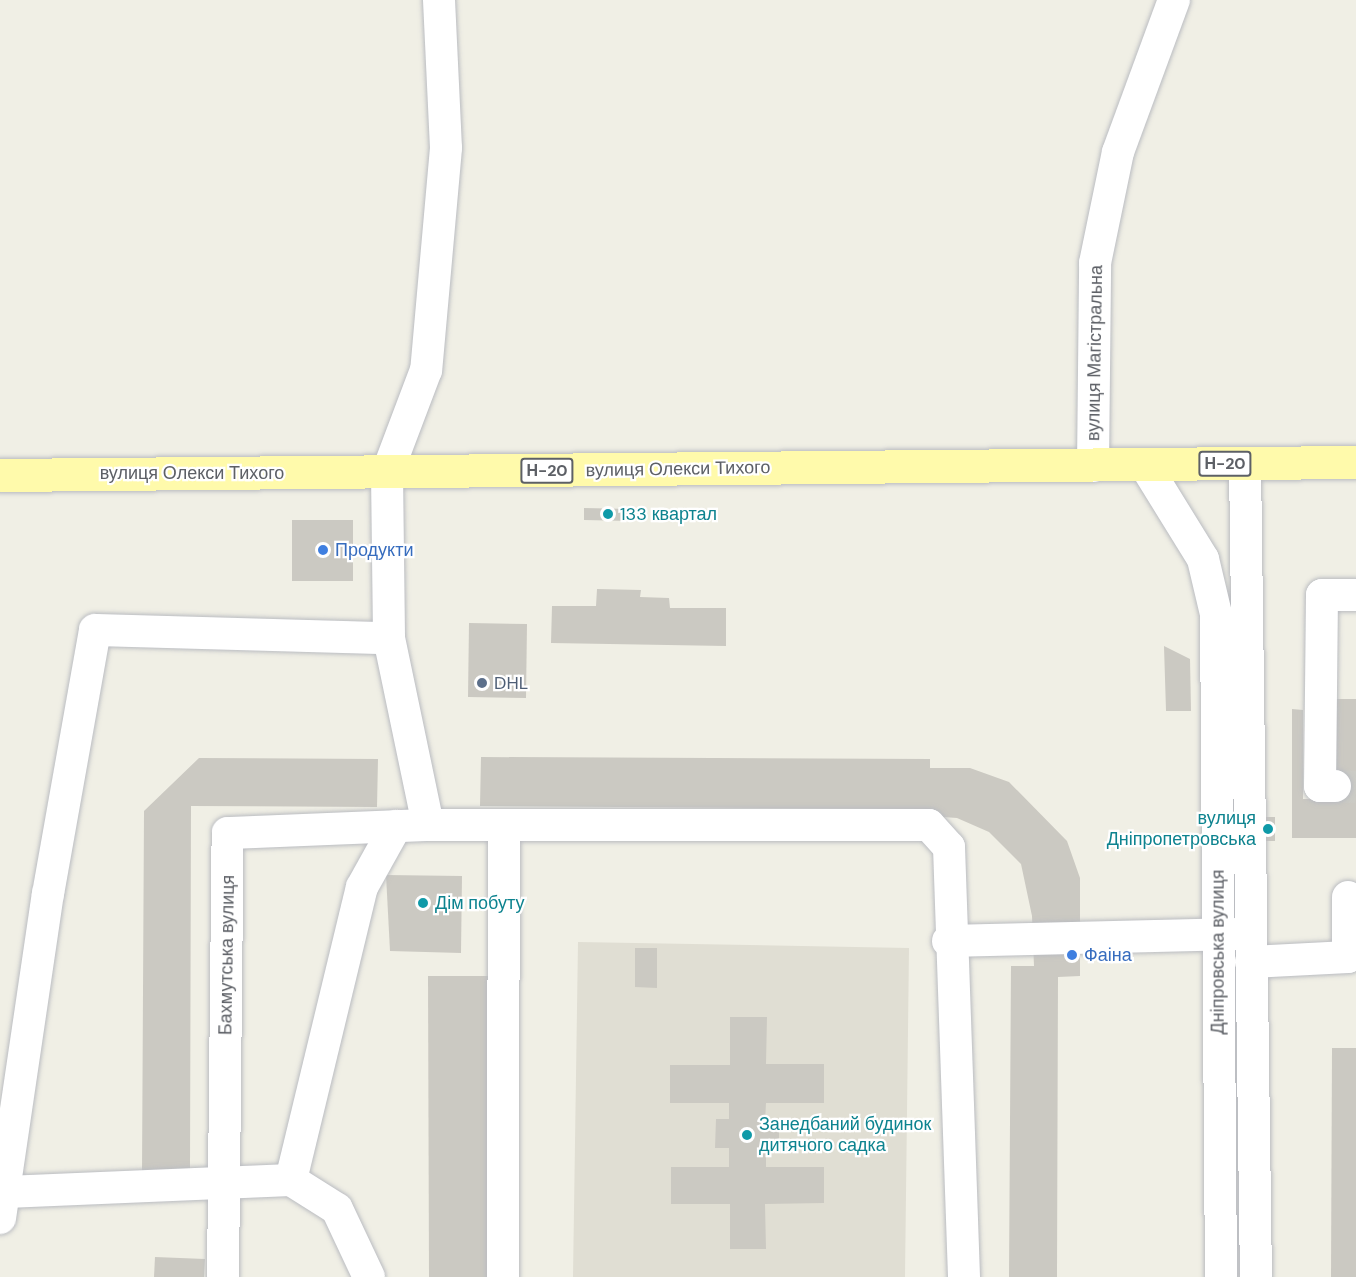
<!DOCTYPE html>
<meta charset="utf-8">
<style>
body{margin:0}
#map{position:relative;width:1356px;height:1277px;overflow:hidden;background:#f0efe5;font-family:"DM Sans",sans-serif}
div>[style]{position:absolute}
.education>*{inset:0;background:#e0ded3}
.building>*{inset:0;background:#cbc9c2}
.minor-tunnel>*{height:32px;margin-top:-16px;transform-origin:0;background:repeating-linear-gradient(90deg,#cbcbc5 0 32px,transparent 0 48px)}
.roads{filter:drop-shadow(0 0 2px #babcc1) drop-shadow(0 0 2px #babcc1)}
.minor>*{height:32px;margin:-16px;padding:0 16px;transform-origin:16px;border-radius:16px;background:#fff}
.major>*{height:33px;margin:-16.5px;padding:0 16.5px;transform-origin:16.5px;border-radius:16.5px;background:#fffaab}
.dots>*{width:16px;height:16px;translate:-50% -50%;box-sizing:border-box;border:3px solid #fff;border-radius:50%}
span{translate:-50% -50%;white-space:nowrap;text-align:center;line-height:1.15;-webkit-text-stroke:4.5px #fff;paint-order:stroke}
.shield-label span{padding:2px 4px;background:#fff;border:2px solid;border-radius:4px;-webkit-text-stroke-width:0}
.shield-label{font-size:16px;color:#5d6066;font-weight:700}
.street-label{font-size:18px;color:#5d6066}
.culture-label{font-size:18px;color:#0d838f}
.left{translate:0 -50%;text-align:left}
.right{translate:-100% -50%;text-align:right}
.shop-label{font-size:18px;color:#366cbe}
.service-label{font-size:18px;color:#4e5e75}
</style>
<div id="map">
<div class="education">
<div style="clip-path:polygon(578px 942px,909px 948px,905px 1277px,573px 1277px)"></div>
</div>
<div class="building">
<div style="clip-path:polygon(584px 508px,631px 509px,631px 521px,584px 520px)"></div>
<div style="clip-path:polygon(292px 520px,353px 520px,353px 581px,292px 581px)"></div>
<div style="clip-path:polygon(597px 589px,641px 590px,640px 597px,669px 598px,670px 608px,726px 608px,726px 646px,551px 643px,552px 606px,596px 606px)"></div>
<div style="clip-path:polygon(469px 623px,527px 624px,526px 698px,468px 697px)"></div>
<div style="clip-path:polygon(1164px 646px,1190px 659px,1191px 711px,1166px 711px)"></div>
<div style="clip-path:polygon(1335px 699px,1356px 699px,1356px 838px,1292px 838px,1292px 709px,1303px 710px,1303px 799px,1335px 799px)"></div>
<div style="clip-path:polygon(481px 757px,930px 759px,930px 768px,970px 768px,1009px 782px,1067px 841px,1080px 878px,1080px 976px,1058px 977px,1057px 1277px,1009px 1277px,1011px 966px,1034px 966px,1032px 916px,1021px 864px,989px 832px,957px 818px,929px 816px,930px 809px,480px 806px)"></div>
<div style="clip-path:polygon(199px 758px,378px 759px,377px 807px,191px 806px,190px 1171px,142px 1171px,144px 811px)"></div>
<div style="clip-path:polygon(1261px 817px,1275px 817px,1275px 841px,1261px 841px)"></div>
<div style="clip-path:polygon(386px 875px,462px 876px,461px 953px,390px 951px)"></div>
<div style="clip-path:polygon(635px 948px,657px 948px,657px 988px,635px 987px)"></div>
<div style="clip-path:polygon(428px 976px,489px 976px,491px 1277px,429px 1277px)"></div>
<div style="clip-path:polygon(730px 1017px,767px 1017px,766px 1064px,824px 1064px,824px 1103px,766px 1103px,765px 1122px,779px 1122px,779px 1150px,766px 1150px,766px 1167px,824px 1167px,824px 1203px,765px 1204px,766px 1249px,730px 1249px,730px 1204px,671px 1204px,671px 1167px,729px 1167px,729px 1148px,715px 1148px,716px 1119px,729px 1119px,729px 1103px,670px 1103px,670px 1065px,730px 1065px)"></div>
<div style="clip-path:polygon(1332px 1048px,1356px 1048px,1356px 1277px,1331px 1277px)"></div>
<div style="clip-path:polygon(155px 1257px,205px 1259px,204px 1277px,154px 1277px)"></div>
</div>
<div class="minor-tunnel">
<div style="left:1335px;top:786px;width:21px;rotate:3deg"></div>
</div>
<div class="roads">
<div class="minor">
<div style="left:439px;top:0;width:148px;rotate:87.3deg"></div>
<div style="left:446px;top:148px;width:223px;rotate:95.1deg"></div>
<div style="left:426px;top:370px;width:110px;rotate:110.7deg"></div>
<div style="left:387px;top:473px;width:165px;rotate:89.3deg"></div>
<div style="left:389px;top:638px;width:191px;rotate:78.2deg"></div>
<div style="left:428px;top:825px;width:501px"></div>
<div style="left:929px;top:825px;width:30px;rotate:48deg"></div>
<div style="left:949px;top:847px;width:430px;rotate:88deg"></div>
<div style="left:1245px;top:463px;width:814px;rotate:89.23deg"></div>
<div style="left:1145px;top:465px;width:110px;rotate:58.3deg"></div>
<div style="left:1203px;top:559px;width:57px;rotate:76.7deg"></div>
<div style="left:1216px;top:614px;width:663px;rotate:89.57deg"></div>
<div style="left:1093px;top:466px;width:203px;rotate:-89.4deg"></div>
<div style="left:1095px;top:263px;width:113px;rotate:-78.3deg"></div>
<div style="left:1118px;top:152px;width:162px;rotate:-69.8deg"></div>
<div style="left:1335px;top:786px;width:15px;rotate:180deg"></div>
<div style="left:1320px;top:786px;width:191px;rotate:-89.4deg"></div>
<div style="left:1322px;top:595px;width:34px"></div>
<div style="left:948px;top:941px;width:290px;rotate:-1.4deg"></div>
<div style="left:1251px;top:962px;width:97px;rotate:-3deg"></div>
<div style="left:1348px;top:957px;width:60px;rotate:-90deg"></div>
<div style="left:291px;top:1180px;width:301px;rotate:-76.4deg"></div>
<div style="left:362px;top:887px;width:70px;rotate:-60.9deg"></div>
<div style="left:6px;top:1192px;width:285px;rotate:-2.4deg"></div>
<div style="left:291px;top:1180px;width:54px;rotate:32.2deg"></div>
<div style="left:337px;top:1209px;width:75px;rotate:64.8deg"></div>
<div style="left:0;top:1218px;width:328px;rotate:-81.6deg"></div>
<div style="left:48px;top:894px;width:268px;rotate:-79.9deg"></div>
<div style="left:95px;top:630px;width:294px;rotate:1.6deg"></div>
<div style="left:223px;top:1277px;width:444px;rotate:-89.4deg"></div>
<div style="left:228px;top:833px;width:200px;rotate:-2.3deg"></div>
<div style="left:503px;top:1277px;width:452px;rotate:-89.9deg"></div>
</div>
<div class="major">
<div style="left:0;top:475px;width:1356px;rotate:-0.55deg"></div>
</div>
</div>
<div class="dots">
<div style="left:608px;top:514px;background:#0f9aa8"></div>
<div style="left:323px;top:550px;background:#3f7fe0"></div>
<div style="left:482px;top:683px;background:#5c6f8a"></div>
<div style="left:1268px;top:829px;background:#0f9aa8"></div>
<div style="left:423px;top:903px;background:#0f9aa8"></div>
<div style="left:1072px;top:955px;background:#3f7fe0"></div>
<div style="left:747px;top:1135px;background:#0f9aa8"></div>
</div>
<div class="shield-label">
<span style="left:1225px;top:464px">Н-20</span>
<span style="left:547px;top:471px">Н-20</span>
</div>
<div class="street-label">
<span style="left:1095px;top:353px;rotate:-89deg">вулиця Магістральна</span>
<span style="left:678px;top:469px;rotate:-1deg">вулиця Олекси Тихого</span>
<span style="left:192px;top:473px">вулиця Олекси Тихого</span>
<span style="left:1218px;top:952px;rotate:-90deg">Дніпровська вулиця</span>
<span style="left:227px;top:955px;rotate:-89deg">Бахмутська вулиця</span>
</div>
<div class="culture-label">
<span class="left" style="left:620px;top:514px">133 квартал</span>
<span class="right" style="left:1256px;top:829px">вулиця<br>Дніпропетровська</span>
<span class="left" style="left:435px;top:903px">Дім побуту</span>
<span class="left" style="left:759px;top:1135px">Занедбаний будинок<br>дитячого садка</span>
</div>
<div class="shop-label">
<span class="left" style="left:335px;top:550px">Продукти</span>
<span class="left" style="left:1084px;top:955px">Фаіна</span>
</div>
<div class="service-label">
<span class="left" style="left:494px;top:683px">DHL</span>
</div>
</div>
